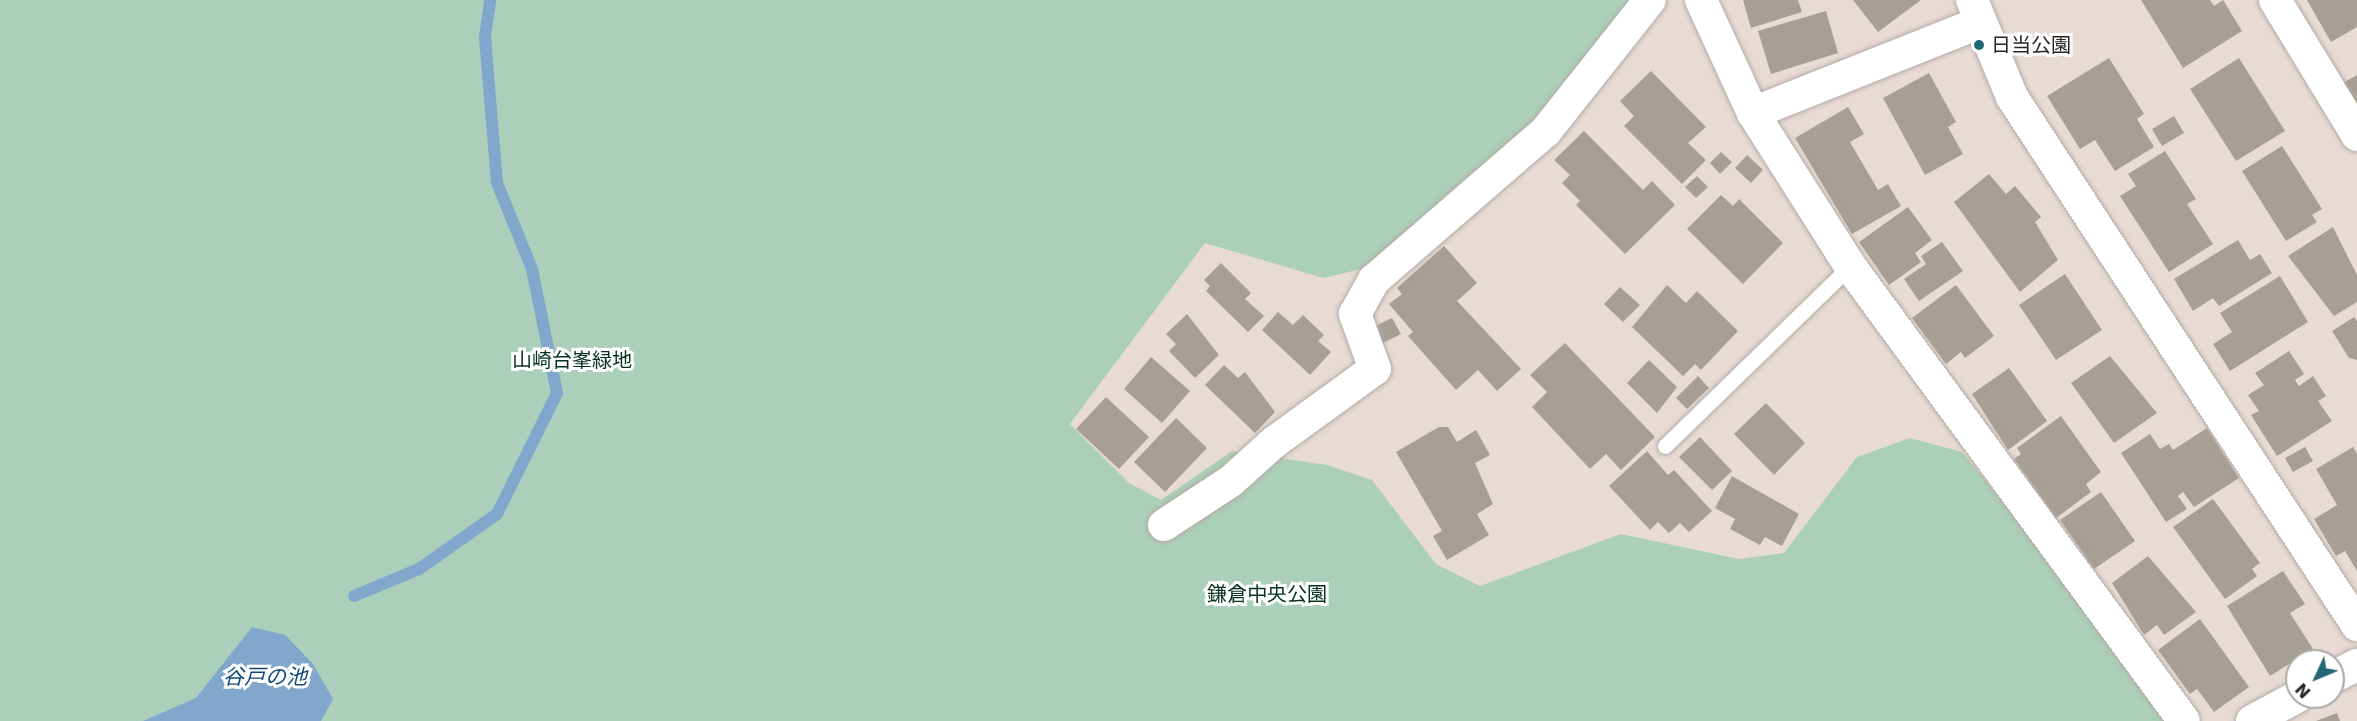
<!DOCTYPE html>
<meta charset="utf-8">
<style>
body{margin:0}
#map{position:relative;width:2357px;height:721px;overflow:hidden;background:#e8dbd6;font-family:"DejaVu Sans","Noto Sans JP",sans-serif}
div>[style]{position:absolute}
.green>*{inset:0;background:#abcfba}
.water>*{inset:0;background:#82a7cd}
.stream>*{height:12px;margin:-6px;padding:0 6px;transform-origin:6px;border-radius:6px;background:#82a7cd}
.building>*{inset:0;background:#a69f96}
.roads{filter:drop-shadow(0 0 2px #b5aaa5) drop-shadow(0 0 2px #b5aaa5)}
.service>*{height:15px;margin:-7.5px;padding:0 7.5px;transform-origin:7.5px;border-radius:7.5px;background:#fff}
.minor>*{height:32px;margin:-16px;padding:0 16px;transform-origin:16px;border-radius:16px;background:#fff}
.dots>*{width:16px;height:16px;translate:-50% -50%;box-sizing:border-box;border:3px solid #fff;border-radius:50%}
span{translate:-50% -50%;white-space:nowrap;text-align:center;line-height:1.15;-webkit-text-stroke:6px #fff;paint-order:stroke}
.poi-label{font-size:20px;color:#2a2523}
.left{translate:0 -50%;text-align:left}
.park-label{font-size:20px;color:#05321e}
.water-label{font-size:21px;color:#104979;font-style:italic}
.north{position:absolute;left:2285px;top:649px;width:60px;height:60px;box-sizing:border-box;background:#fff;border:2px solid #aaa8a7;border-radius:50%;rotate:226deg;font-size:16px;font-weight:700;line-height:24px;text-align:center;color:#2a2523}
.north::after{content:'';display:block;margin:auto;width:21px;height:27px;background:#226777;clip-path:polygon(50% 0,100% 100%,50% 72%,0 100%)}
</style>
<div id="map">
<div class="green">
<div style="clip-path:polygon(0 0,1635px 0,1565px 92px,1370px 267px,1323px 278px,1205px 243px,1070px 424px,1129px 483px,1161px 500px,1232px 451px,1327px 465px,1372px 480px,1436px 564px,1480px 586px,1621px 534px,1739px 559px,1784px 553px,1857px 457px,1910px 438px,1962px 452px,2092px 611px,2169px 721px,0 721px)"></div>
</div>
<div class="water">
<div style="clip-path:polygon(252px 627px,285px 635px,313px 664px,333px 699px,321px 721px,143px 721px,196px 698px)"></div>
</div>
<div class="stream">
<div style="left:354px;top:596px;width:70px;rotate:-22.6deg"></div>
<div style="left:419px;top:569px;width:95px;rotate:-35.2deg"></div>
<div style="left:497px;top:514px;width:135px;rotate:-63.6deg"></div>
<div style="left:557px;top:393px;width:126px;rotate:-101.4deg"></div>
<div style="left:532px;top:269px;width:93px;rotate:-112.1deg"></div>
<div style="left:497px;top:183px;width:146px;rotate:-94.7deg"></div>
<div style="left:485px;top:37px;width:37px;rotate:-82deg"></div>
</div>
<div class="building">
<div style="clip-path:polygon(1743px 0,1798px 0,1802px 12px,1751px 28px)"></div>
<div style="clip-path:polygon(1853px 0,1921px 0,1878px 32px)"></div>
<div style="clip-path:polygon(2141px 0,2210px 0,2214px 6px,2223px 0,2242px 31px,2183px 68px)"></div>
<div style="clip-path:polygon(2307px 0,2357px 0,2357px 27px,2331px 42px)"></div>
<div style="clip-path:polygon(1826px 11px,1838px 53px,1771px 74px,1758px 31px)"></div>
<div style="clip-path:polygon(2109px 58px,2144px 114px,2137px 119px,2154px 147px,2115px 171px,2095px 140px,2080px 149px,2047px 96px)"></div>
<div style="clip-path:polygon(2239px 58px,2285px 131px,2236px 161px,2190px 89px)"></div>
<div style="clip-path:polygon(1651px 71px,1706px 127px,1688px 143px,1706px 160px,1682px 184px,1624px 126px,1634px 116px,1620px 101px)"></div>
<div style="clip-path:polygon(1929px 73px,1956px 122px,1948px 127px,1963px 154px,1925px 175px,1883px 98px)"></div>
<div style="clip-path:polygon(2357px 75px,2357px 110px,2341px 84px)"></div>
<div style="clip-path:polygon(1848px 107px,1864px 134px,1850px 142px,1878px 190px,1888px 184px,1901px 206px,1852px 234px,1795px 138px)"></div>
<div style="clip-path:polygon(2174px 116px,2184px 133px,2162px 146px,2152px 129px)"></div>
<div style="clip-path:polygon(1584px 131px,1643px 190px,1652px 181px,1675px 205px,1625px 254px,1576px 205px,1580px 201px,1562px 183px,1570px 175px,1554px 160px)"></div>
<div style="clip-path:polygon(2282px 146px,2322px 209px,2312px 215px,2317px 222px,2286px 241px,2242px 171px)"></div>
<div style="clip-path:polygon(2165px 151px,2196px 199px,2187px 204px,2213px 244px,2169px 272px,2120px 196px,2136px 186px,2128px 174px)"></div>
<div style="clip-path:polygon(1721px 152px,1732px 162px,1720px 174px,1710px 163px)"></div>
<div style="clip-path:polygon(1747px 155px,1763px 170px,1751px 183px,1735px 168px)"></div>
<div style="clip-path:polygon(1989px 174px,2006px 194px,2015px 186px,2041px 217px,2035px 222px,2058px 260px,2020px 292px,1954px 202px)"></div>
<div style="clip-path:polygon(1697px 176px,1708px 187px,1696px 198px,1685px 187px)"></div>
<div style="clip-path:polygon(1721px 195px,1733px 206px,1739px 199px,1783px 243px,1743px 284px,1687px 229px)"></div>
<div style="clip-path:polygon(1908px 207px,1932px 240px,1915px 253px,1921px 262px,1889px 285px,1859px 242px)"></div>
<div style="clip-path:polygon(2333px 227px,2357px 275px,2357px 302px,2334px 316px,2288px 256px)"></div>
<div style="clip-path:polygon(2238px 240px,2250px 260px,2260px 254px,2272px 273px,2219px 306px,2213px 298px,2193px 311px,2174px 279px)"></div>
<div style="clip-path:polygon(1942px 242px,1963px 271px,1919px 301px,1904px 279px,1926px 264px,1921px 256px)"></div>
<div style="clip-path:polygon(1444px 246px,1477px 283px,1457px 301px,1521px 369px,1497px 391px,1478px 370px,1456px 390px,1408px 336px,1413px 332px,1389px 304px,1402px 294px,1397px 288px)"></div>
<div style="clip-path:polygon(1221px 263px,1251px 293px,1245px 299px,1264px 316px,1248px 332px,1206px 291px,1210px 286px,1204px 280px)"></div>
<div style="clip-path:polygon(2065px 274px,2102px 330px,2056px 360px,2019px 305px)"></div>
<div style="clip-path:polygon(2280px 276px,2308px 322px,2230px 371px,2213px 344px,2232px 332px,2220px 313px)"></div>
<div style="clip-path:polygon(1667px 285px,1686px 303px,1697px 291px,1738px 331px,1701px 370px,1695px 364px,1683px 376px,1632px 327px)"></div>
<div style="clip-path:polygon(1956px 285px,1994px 336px,1965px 358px,1961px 352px,1946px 364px,1912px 318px)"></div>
<div style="clip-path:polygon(1620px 287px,1640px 305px,1623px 322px,1604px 304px)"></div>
<div style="clip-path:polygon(1278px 312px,1293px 325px,1303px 315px,1324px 335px,1318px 341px,1331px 352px,1310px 375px,1262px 330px)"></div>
<div style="clip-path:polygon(1187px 314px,1219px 355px,1195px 378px,1169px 351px,1176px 344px,1166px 334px)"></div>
<div style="clip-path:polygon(2354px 317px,2357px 321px,2357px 360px,2349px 358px,2332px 331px)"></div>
<div style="clip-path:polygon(1392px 318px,1401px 334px,1383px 343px,1375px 326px)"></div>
<div style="clip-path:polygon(1565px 343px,1655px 437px,1621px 470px,1606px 454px,1590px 469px,1532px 407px,1547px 392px,1530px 375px)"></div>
<div style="clip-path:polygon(2289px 351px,2304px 374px,2295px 380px,2299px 386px,2313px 376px,2326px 396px,2318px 401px,2332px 421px,2277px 456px,2251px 415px,2259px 411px,2248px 395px,2264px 385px,2255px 373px)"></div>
<div style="clip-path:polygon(2110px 356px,2157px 413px,2114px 443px,2071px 383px)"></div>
<div style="clip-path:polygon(1151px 357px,1190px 391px,1162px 423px,1124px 389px)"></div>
<div style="clip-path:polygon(1649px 360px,1677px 387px,1657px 413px,1627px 383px)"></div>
<div style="clip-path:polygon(1224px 365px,1238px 378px,1245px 372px,1275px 412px,1255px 433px,1205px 385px)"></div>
<div style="clip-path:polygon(2009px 368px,2047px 421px,2008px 450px,1972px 394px)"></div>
<div style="clip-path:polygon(1698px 376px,1709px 388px,1687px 409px,1676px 398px)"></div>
<div style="clip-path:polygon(1106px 397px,1149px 437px,1119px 469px,1076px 429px)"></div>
<div style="clip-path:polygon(1766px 403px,1805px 443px,1774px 475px,1734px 434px)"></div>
<div style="clip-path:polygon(2061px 416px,2101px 472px,2086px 484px,2091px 492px,2056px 518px,2014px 459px,2021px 454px,2017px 448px)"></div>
<div style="clip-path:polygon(1176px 418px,1207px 448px,1165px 492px,1134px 462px)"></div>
<div style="clip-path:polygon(1439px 427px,1448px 427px,1457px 442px,1476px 430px,1490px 455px,1475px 463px,1493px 504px,1477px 514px,1489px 535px,1447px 560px,1433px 536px,1442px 531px,1396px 452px)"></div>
<div style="clip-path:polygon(2207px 428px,2239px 478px,2194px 507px,2183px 492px,2178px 496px,2187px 509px,2166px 522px,2121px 453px,2150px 434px,2160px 449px,2169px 444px,2173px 450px)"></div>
<div style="clip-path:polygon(1700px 437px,1732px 471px,1712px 490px,1679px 457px)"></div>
<div style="clip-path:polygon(2305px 447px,2313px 461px,2293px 472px,2285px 458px)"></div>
<div style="clip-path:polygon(2353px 447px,2357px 454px,2357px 571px,2345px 551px,2336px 556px,2314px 519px,2337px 505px,2316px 469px)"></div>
<div style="clip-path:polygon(1647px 451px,1668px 475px,1674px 470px,1712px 511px,1689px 532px,1680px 523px,1669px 533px,1658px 522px,1650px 530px,1609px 486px)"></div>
<div style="clip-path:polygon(1732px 476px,1799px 514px,1782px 546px,1765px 537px,1760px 545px,1730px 529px,1735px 519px,1715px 508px)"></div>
<div style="clip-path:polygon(2101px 492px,2135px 541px,2094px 569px,2060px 520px)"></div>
<div style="clip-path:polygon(2213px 499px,2260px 563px,2252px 569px,2257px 576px,2225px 599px,2173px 527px)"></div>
<div style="clip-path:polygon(2148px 556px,2196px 612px,2164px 635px,2157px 625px,2144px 635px,2112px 583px)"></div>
<div style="clip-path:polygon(2283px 571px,2305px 604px,2290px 613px,2313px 649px,2270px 676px,2227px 606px)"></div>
<div style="clip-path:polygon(2200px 619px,2249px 687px,2214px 712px,2197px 689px,2190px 694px,2158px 650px)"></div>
<div style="clip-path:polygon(2337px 713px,2340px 721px,2316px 721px)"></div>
</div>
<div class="roads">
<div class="service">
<div style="left:1665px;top:446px;width:258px;rotate:-44.2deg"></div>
</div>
<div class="minor">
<div style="left:1701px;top:0;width:124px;rotate:65.3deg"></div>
<div style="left:1753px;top:113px;width:181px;rotate:57.6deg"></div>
<div style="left:1850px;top:266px;width:564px;rotate:53.72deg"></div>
<div style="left:1972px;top:0;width:105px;rotate:67.6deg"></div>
<div style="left:2012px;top:97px;width:631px;rotate:56.84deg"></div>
<div style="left:2275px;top:0;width:158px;rotate:58.7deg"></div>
<div style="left:1753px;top:113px;width:243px;rotate:-21.7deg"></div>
<div style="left:1164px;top:525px;width:80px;rotate:-33.3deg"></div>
<div style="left:1231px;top:481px;width:57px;rotate:-42.1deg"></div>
<div style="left:1273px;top:443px;width:126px;rotate:-36deg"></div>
<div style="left:1375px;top:369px;width:59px;rotate:-110deg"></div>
<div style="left:1355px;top:314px;width:39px;rotate:-61deg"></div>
<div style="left:1374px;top:280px;width:228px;rotate:-40.9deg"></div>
<div style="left:1546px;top:131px;width:167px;rotate:-51.6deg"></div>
<div style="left:2333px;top:677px;width:27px;rotate:-27deg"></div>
<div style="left:2252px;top:721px;width:51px;rotate:-28.1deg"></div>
</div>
</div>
<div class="dots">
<div style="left:1979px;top:45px;background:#226777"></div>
</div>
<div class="poi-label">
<span class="left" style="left:1991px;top:45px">日当公園</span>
</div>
<div class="park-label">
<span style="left:572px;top:360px">山崎台峯緑地</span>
<span style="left:1267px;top:594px">鎌倉中央公園</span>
</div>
<div class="water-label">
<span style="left:265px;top:677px">谷戸の池</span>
</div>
<div class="north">N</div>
</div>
